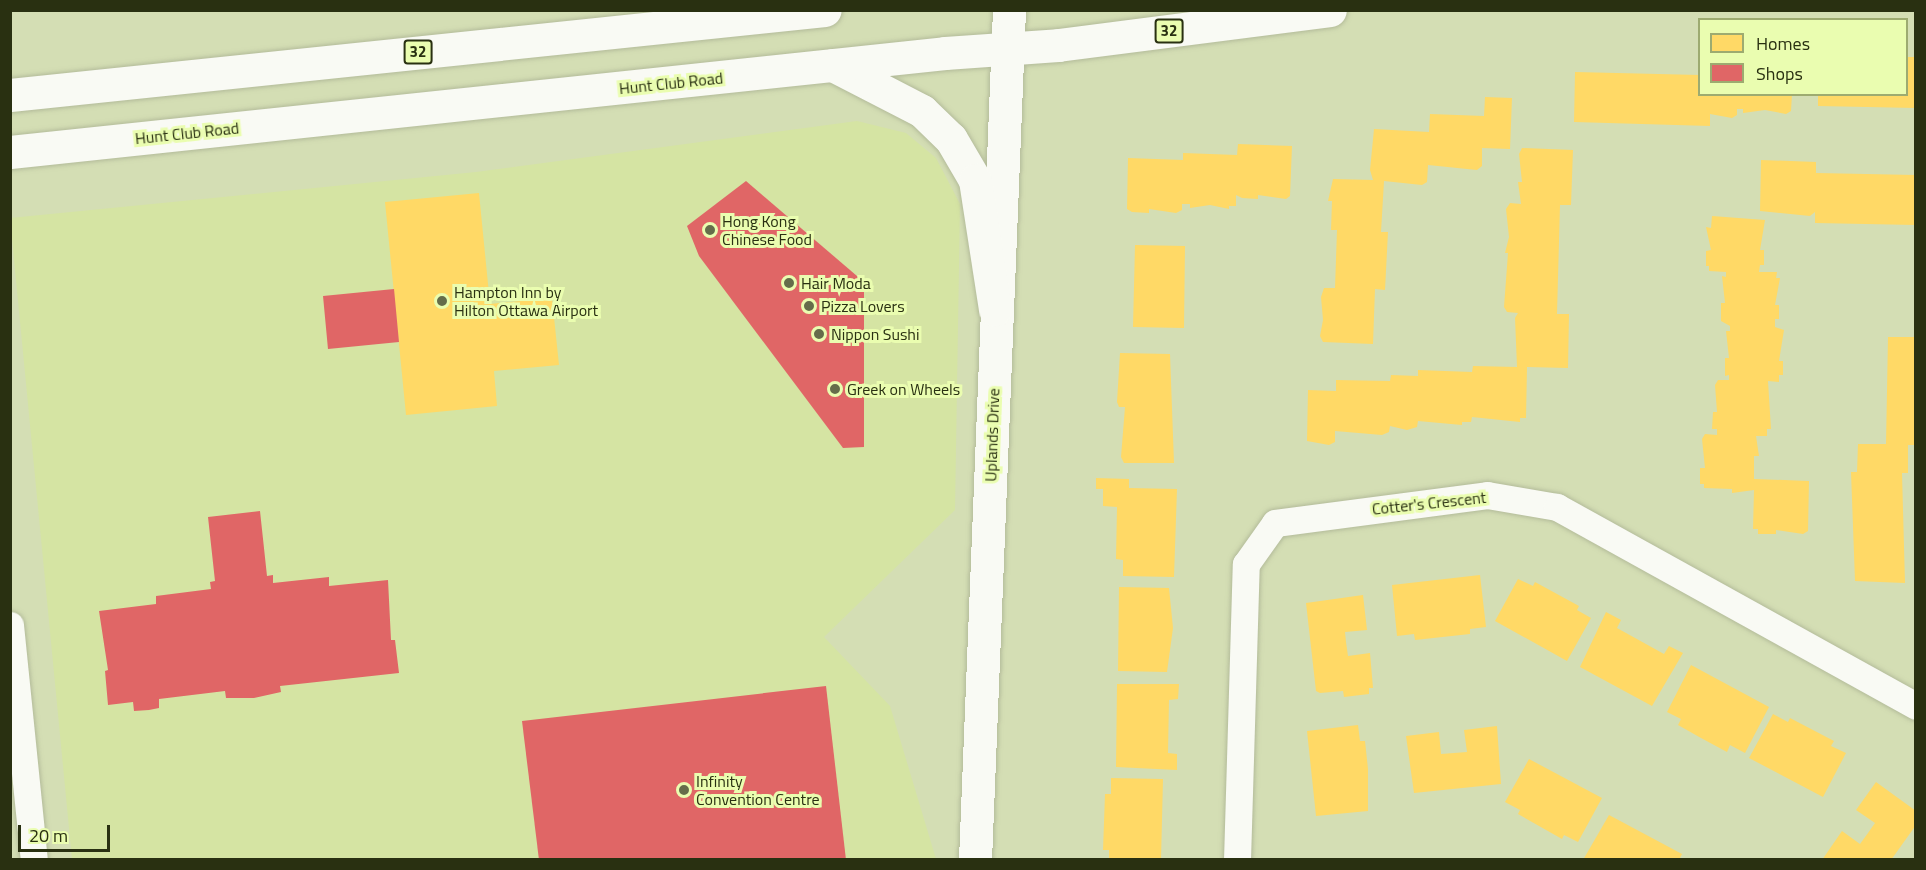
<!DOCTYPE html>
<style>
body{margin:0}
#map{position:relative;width:1926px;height:870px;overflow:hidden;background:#d4deb4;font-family:"Titillium Web",sans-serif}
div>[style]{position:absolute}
.built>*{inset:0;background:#d5e4a3}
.homes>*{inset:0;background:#ffd966}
.shops>*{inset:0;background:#e06666}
.roads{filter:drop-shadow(0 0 2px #b3bb9a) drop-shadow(0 0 2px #b3bb9a)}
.minor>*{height:27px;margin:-13.5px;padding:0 13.5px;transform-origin:13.5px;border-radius:13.5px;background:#f9faf4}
.secondary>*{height:33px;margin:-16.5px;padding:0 16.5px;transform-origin:16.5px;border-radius:16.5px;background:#f9faf4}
.primary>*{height:33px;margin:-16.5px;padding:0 16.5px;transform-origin:16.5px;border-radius:16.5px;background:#f9faf4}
.dots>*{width:16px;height:16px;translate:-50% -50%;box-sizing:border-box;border:3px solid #eafdb0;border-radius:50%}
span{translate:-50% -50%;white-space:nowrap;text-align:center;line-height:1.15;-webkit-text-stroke:6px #eafdb0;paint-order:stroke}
.shield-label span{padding:2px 4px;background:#eafdb0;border:2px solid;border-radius:4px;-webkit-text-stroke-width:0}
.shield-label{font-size:15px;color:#293011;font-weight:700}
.street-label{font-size:16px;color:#293011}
.poi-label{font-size:16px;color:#293011}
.left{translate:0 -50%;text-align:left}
.frame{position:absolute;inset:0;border:12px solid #293011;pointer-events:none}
.legend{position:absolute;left:1698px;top:18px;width:210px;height:78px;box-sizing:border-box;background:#eafdb0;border:2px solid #9dab70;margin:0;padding:8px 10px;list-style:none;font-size:18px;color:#293011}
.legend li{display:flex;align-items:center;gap:12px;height:30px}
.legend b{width:30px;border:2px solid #9dab70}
.scale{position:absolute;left:18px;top:825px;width:92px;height:27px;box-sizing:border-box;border:3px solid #293011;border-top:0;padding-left:8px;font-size:18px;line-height:21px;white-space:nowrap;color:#293011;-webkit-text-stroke:4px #eafdb0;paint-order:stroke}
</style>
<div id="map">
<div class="built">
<div style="clip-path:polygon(857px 121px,906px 133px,936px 158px,960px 204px,955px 510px,824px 637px,890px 706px,936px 859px,72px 859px,10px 218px,476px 172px)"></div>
</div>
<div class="homes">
<div style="clip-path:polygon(1906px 57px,1916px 57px,1916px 108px,1818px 106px,1818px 94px,1906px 94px)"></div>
<div style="clip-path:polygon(1575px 72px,1700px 75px,1700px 94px,1792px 94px,1791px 111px,1786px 114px,1765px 110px,1743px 113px,1743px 109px,1737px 109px,1737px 115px,1732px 118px,1710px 114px,1710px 126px,1574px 122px)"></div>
<div style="clip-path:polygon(1485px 97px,1512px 98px,1510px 149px,1482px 148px,1482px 166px,1477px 170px,1428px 165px,1427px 182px,1422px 185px,1384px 181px,1381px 232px,1388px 232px,1385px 290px,1375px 289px,1373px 344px,1323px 342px,1320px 336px,1323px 320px,1321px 297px,1324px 288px,1335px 288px,1337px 230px,1331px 230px,1332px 201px,1328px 201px,1333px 179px,1373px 180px,1370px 170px,1374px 129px,1429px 132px,1430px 114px,1484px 116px)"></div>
<div style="clip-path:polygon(1238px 144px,1292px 146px,1290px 196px,1286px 199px,1258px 195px,1258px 199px,1242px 198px,1236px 195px,1236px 206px,1229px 206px,1229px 209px,1210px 205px,1190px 208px,1190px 204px,1182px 204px,1182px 210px,1176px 213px,1149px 209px,1149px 213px,1132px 212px,1127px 209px,1128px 158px,1183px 160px,1183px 153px,1237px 155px)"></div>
<div style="clip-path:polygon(1522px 148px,1573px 150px,1571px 205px,1560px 205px,1557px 314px,1569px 314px,1568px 368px,1527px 367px,1526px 418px,1520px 418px,1520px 422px,1472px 417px,1471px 422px,1462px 422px,1462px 425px,1418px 421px,1417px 427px,1407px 430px,1390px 426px,1389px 432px,1382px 435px,1335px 431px,1335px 442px,1329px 445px,1307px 441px,1308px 390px,1336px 391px,1336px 380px,1390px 381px,1391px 375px,1418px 376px,1418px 370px,1472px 372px,1473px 366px,1517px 367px,1515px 318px,1518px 313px,1507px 312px,1504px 307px,1508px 253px,1505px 253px,1509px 237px,1506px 209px,1510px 203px,1521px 204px,1518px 182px,1522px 182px,1519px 154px)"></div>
<div style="clip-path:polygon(1761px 160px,1816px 162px,1816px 173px,1916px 175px,1916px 225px,1815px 223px,1815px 212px,1810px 216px,1760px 211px)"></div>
<div style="clip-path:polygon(479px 193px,490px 304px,552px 298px,559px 365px,494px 371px,497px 406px,406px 415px,385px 202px)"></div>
<div style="clip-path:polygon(1712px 216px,1765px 220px,1760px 250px,1764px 250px,1764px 265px,1760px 265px,1759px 272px,1777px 272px,1776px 278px,1780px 278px,1775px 305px,1779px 305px,1779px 319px,1775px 319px,1775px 327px,1784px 330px,1779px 361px,1783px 361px,1783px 375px,1779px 375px,1779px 382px,1768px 381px,1771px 429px,1767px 429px,1767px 436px,1756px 436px,1759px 456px,1754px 456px,1754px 479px,1809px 481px,1808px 531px,1803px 534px,1776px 530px,1776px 534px,1758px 534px,1758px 529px,1753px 529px,1754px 490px,1732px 493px,1732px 489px,1704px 488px,1704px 484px,1700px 484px,1700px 468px,1705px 468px,1702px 439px,1705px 434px,1717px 435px,1717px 429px,1712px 429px,1713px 412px,1717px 412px,1715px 385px,1718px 380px,1729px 380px,1729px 375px,1725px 376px,1725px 358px,1729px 358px,1726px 331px,1730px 331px,1730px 326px,1721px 321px,1721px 303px,1725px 303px,1722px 276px,1726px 277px,1726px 272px,1709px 271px,1709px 266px,1706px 266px,1706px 251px,1711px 250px,1706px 227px,1711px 228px)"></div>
<div style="clip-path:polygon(1135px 245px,1185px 246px,1184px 328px,1133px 327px)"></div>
<div style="clip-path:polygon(1888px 337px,1916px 337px,1916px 445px,1908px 445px,1908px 473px,1902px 473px,1905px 583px,1855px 581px,1851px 472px,1857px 472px,1858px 444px,1886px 444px)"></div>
<div style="clip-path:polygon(1120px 353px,1170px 354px,1174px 463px,1124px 463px,1121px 457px,1125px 407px,1119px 407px,1117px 402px)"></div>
<div style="clip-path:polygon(1096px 478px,1129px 479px,1129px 488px,1177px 489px,1174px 577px,1123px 576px,1123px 560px,1116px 559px,1117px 507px,1103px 506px,1103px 489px,1096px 489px)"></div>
<div style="clip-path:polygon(1480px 575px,1486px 627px,1470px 629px,1470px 634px,1415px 640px,1414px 634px,1397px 636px,1392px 585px)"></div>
<div style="clip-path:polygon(1518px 579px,1533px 586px,1535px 582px,1579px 606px,1577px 610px,1591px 618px,1567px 661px,1495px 621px)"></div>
<div style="clip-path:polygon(1119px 587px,1169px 588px,1173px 628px,1167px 672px,1118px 671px)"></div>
<div style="clip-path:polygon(1363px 595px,1367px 630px,1345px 632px,1346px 642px,1348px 656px,1370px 653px,1373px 688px,1369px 688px,1369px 694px,1344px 697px,1343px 691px,1320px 693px,1316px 691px,1306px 603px)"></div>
<div style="clip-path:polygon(1606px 612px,1621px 620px,1617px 628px,1664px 654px,1669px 646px,1683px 653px,1652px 706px,1580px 667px)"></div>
<div style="clip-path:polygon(1691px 665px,1769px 707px,1745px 753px,1730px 745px,1727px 752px,1701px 738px,1678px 725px,1681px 719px,1667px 712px)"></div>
<div style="clip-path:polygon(1117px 684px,1179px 684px,1178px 699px,1169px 700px,1168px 753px,1177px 754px,1177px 770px,1116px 767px)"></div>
<div style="clip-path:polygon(1773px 714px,1788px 722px,1790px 718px,1834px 741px,1831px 746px,1846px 753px,1823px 797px,1749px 758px)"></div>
<div style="clip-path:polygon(1358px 725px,1360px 741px,1365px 741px,1368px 769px,1368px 811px,1316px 816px,1307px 731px)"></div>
<div style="clip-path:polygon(1497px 726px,1501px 784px,1414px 793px,1406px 736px,1439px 732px,1441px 754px,1467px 752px,1464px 730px)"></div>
<div style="clip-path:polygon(1529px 759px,1602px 798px,1578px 842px,1564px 835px,1562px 839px,1518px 814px,1520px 810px,1505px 802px)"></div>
<div style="clip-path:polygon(1111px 778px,1163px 779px,1161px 860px,1109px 860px,1109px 850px,1103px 850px,1105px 794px,1111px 794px)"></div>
<div style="clip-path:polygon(1876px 782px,1916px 811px,1916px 825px,1891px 860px,1822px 860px,1842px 831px,1860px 844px,1868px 833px,1875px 823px,1856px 810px)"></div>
<div style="clip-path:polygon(1609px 815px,1682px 854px,1679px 860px,1583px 860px)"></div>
</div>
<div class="shops">
<div style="clip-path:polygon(746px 181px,864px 282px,864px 447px,843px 448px,699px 256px,687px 226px)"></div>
<div style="clip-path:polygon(394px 289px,399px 342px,328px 349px,323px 296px)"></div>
<div style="clip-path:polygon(260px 511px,267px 576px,273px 575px,273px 583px,329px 577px,329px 586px,388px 580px,391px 640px,395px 640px,399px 673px,280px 686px,281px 692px,254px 698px,226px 698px,225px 691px,159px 699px,159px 708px,149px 710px,134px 711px,133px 702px,108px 705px,105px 671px,108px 670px,99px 611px,156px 604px,156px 596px,211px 589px,210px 582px,215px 581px,208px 517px)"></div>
<div style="clip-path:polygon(826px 686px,846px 860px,539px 860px,522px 721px)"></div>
</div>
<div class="roads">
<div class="minor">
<div style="left:10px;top:625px;width:236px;rotate:84.2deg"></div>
<div style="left:1237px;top:860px;width:296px;rotate:-88.3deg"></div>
<div style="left:1246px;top:564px;width:50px;rotate:-54.7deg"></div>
<div style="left:1275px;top:523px;width:214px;rotate:-7.5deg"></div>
<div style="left:1487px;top:495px;width:71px;rotate:9.7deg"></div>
<div style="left:1557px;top:507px;width:410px;rotate:29deg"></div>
</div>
<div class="secondary">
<div style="left:975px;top:860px;width:851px;rotate:-87.71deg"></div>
</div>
<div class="primary">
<div style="left:833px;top:65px;width:100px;rotate:27.3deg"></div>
<div style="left:922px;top:111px;width:40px;rotate:44deg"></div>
<div style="left:951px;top:139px;width:48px;rotate:59.7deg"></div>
<div style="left:975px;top:180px;width:131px;rotate:81.2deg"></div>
<div style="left:10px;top:95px;width:819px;rotate:-5.95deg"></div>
<div style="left:10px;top:152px;width:940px;rotate:-6.04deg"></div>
<div style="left:945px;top:53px;width:113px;rotate:-4deg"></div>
<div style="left:1058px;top:45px;width:274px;rotate:-7.3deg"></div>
</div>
</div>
<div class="dots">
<div style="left:710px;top:230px;background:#656d4a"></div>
<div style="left:789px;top:283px;background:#656d4a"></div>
<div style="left:442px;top:301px;background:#656d4a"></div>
<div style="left:809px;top:306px;background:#656d4a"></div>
<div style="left:819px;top:334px;background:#656d4a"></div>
<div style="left:835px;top:389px;background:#656d4a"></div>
<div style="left:684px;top:790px;background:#656d4a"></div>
</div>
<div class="shield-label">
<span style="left:1169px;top:31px">32</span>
<span style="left:418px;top:52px">32</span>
</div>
<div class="street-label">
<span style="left:671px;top:83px;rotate:-6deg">Hunt Club Road</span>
<span style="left:187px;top:133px;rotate:-6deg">Hunt Club Road</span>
<span style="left:992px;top:435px;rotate:-88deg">Uplands Drive</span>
<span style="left:1429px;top:503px;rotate:-6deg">Cotter's Crescent</span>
</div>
<div class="poi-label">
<span class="left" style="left:722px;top:230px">Hong Kong<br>Chinese Food</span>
<span class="left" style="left:801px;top:283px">Hair Moda</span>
<span class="left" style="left:454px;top:301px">Hampton Inn by<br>Hilton Ottawa Airport</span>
<span class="left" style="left:821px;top:306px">Pizza Lovers</span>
<span class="left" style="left:831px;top:334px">Nippon Sushi</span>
<span class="left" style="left:847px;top:389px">Greek on Wheels</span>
<span class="left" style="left:696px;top:790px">Infinity<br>Convention Centre</span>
</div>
<div class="frame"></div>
<ul class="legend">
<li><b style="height:16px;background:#ffd966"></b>Homes</li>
<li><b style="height:16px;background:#e06666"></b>Shops</li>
</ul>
<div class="scale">20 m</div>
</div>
